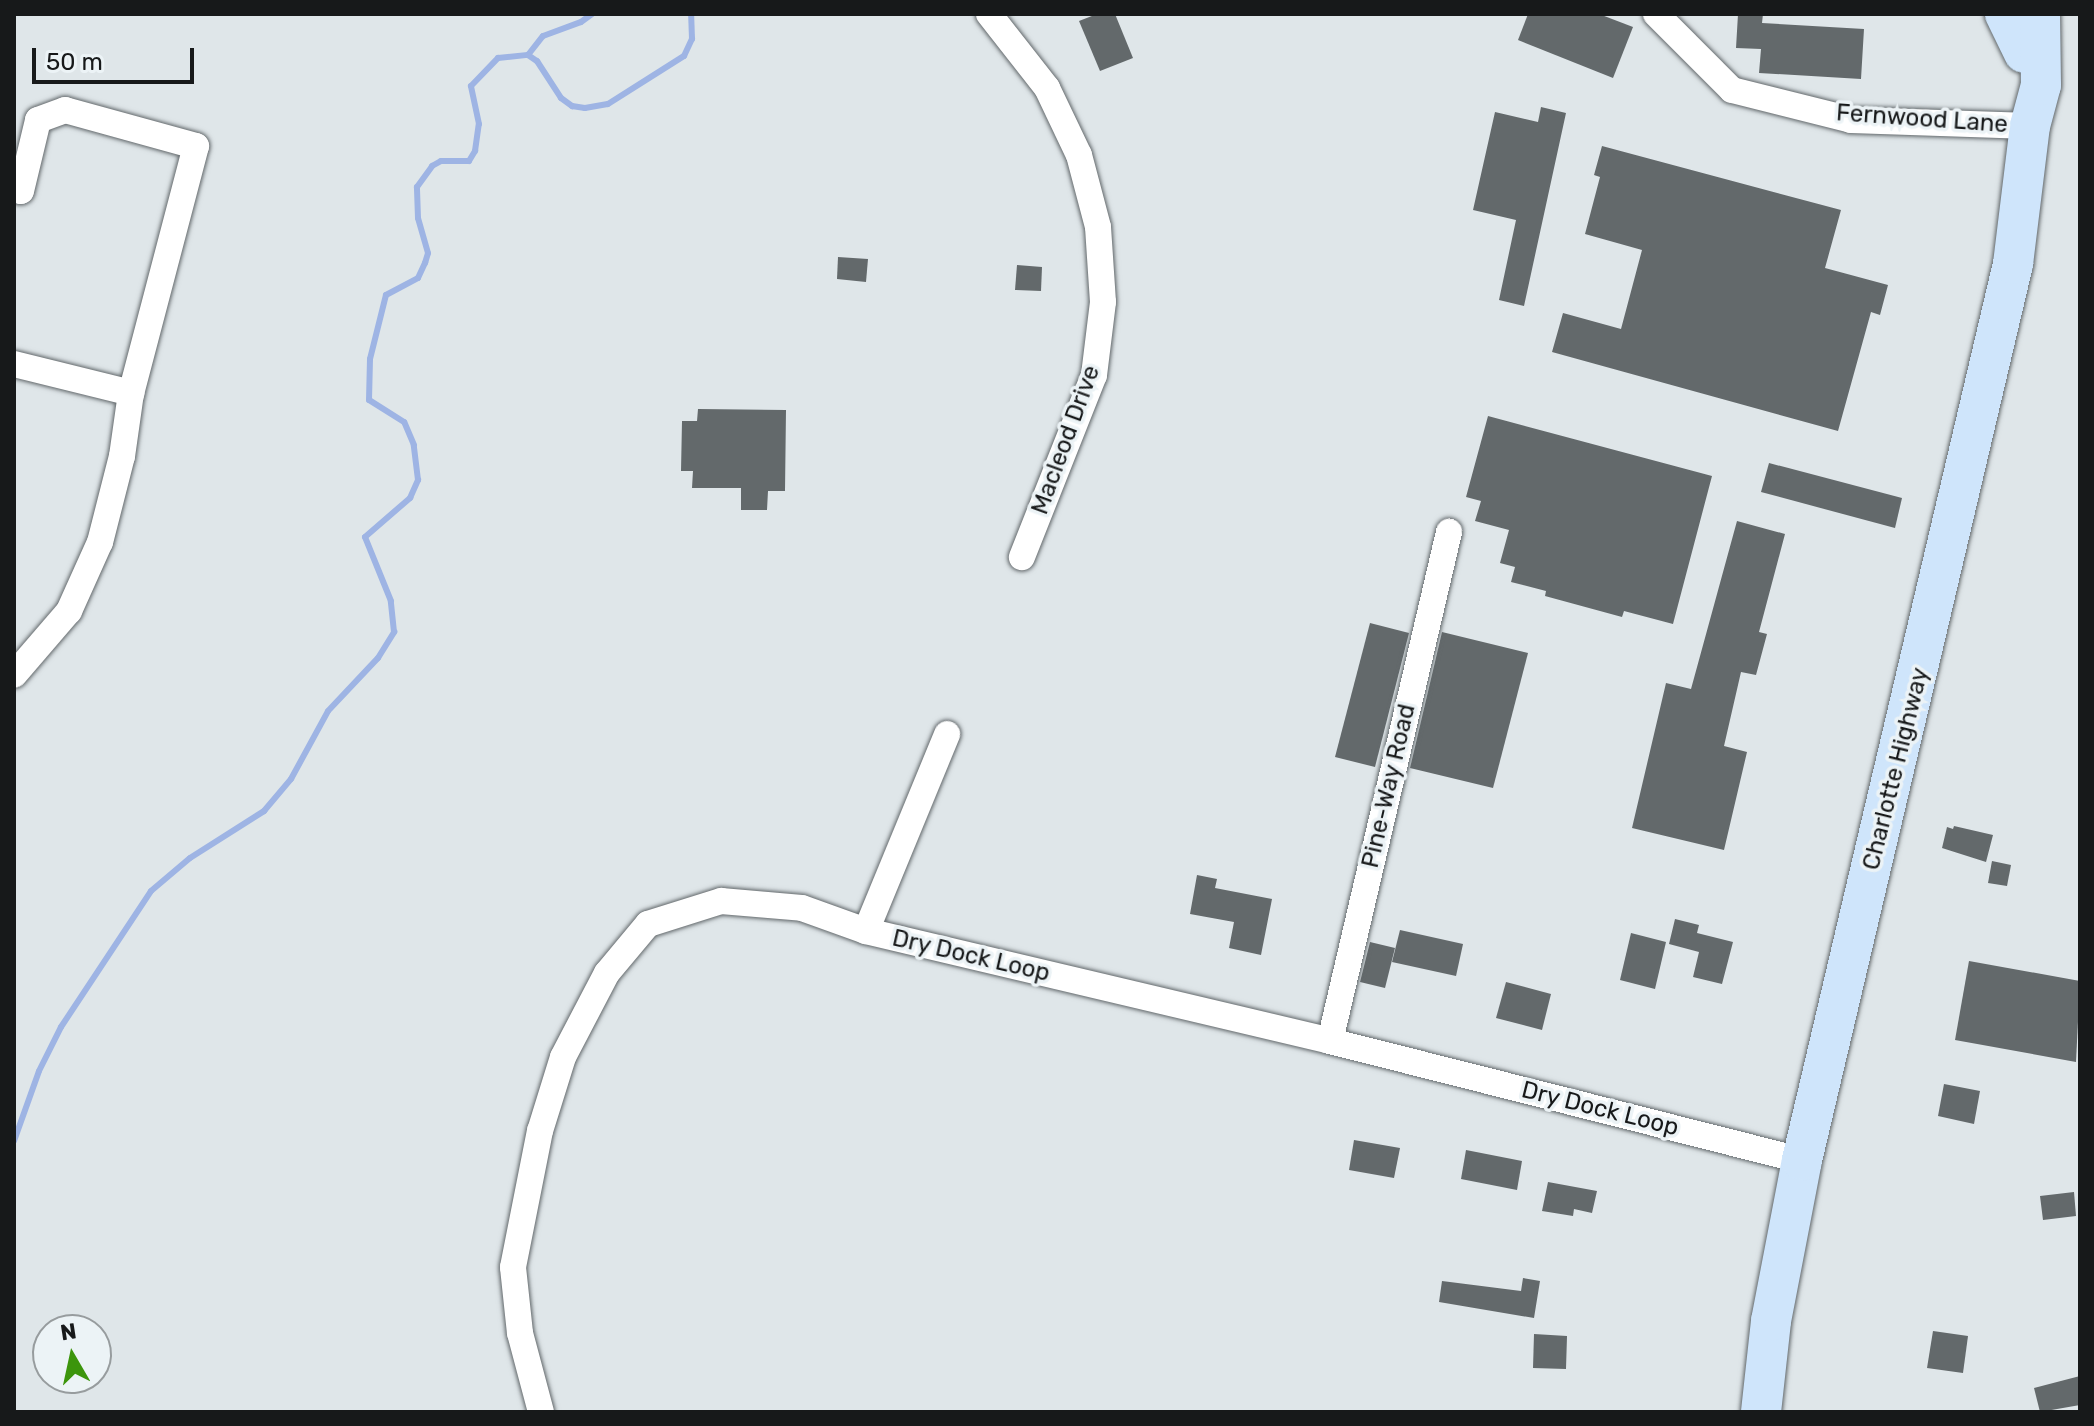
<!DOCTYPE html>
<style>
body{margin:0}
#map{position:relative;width:2094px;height:1426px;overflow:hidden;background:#dfe6e9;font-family:Rubik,sans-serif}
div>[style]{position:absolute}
.stream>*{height:6px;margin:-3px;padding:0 3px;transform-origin:3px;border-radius:3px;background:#9eb4e4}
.building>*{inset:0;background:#63696b}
.roads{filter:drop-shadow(0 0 2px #62686b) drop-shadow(0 0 2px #62686b)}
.minor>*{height:26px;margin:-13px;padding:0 13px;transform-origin:13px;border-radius:13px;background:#fff}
.primary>*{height:40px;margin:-20px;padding:0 20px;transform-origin:20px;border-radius:20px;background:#cfe5fb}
span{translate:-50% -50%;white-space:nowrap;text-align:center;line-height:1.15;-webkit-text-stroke:7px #ecf3f6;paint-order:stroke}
.street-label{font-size:24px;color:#17191a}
.frame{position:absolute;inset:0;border:16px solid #17191a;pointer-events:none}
.north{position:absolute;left:32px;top:1314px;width:80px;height:80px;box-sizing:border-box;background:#ecf3f6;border:2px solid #979c9e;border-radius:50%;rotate:351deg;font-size:22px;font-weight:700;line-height:32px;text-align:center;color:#17191a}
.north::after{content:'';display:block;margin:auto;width:28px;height:36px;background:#3c950c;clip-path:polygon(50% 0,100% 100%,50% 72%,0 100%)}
.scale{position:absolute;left:32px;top:48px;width:162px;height:36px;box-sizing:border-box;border:4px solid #17191a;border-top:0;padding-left:10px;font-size:24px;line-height:28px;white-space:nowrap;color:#17191a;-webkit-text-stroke:6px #ecf3f6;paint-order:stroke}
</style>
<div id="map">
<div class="stream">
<div style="left:528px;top:55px;width:24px;rotate:-52deg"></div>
<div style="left:543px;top:36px;width:40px;rotate:-20.2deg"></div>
<div style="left:581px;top:22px;width:14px;rotate:-36deg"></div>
<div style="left:14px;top:1141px;width:74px;rotate:-70.3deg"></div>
<div style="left:39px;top:1071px;width:49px;rotate:-63.4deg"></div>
<div style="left:61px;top:1027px;width:163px;rotate:-56.5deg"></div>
<div style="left:151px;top:891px;width:51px;rotate:-40.2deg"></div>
<div style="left:190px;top:858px;width:88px;rotate:-32.4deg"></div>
<div style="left:264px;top:811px;width:42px;rotate:-49.8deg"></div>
<div style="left:291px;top:779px;width:77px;rotate:-61.4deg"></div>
<div style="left:328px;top:711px;width:73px;rotate:-46.7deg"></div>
<div style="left:378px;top:658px;width:31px;rotate:-58deg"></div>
<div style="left:394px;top:632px;width:31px;rotate:-96deg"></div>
<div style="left:391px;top:601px;width:69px;rotate:-112.1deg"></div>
<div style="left:365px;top:537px;width:60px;rotate:-40.9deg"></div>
<div style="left:410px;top:498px;width:20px;rotate:-66deg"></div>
<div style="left:418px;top:480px;width:35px;rotate:-97deg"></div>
<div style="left:414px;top:445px;width:25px;rotate:-113deg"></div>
<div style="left:404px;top:422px;width:41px;rotate:-147.8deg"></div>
<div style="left:369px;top:400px;width:41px;rotate:-88.6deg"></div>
<div style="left:370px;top:359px;width:66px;rotate:-76deg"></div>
<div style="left:386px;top:295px;width:36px;rotate:-28deg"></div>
<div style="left:418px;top:278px;width:17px;rotate:-65deg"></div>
<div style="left:425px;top:263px;width:10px;rotate:-73deg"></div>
<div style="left:428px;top:253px;width:36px;rotate:-106deg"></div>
<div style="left:418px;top:218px;width:31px;rotate:-92deg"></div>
<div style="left:417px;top:187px;width:26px;rotate:-54deg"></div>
<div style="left:432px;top:166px;width:10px;rotate:-29deg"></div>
<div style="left:441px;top:161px;width:28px"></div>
<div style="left:469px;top:161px;width:12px;rotate:-59deg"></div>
<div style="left:475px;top:151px;width:27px;rotate:-82deg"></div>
<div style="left:479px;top:124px;width:39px;rotate:-102deg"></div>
<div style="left:471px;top:86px;width:39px;rotate:-46deg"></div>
<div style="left:498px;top:58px;width:30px;rotate:-6deg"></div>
<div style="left:528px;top:55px;width:11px;rotate:34deg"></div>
<div style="left:537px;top:61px;width:44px;rotate:57deg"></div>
<div style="left:561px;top:98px;width:14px;rotate:36deg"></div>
<div style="left:572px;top:106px;width:13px;rotate:9deg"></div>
<div style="left:585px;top:108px;width:23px;rotate:-10deg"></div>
<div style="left:608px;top:104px;width:90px;rotate:-32.3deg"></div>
<div style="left:684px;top:56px;width:19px;rotate:-65deg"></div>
<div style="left:692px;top:39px;width:25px;rotate:-92deg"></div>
</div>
<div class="building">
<div style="clip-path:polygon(1097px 14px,1115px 14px,1133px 58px,1100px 71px,1079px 21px)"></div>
<div style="clip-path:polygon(1528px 14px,1599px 14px,1633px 27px,1613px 78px,1518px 40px)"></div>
<div style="clip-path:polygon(1738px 14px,1763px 14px,1762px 23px,1864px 29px,1861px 79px,1759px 73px,1761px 49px,1736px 48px)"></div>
<div style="clip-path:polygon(1541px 107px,1566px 113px,1524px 306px,1499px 300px,1516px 220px,1473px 210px,1495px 112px,1538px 122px)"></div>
<div style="clip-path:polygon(1602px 146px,1841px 210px,1825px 268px,1888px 285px,1880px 315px,1871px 312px,1838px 431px,1552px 352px,1563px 313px,1621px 329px,1642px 250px,1585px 234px,1600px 177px,1594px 175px)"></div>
<div style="clip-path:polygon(838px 257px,868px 259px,866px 282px,837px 279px)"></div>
<div style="clip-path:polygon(1017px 265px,1042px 267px,1041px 291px,1015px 290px)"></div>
<div style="clip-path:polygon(698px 409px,786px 410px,785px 491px,768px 491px,767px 510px,741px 510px,741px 488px,692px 488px,693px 471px,681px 471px,682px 421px,697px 421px)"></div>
<div style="clip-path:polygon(1488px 416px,1712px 476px,1673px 624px,1624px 611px,1622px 617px,1545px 596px,1546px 591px,1511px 582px,1515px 567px,1500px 563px,1509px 530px,1475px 521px,1481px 501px,1466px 497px)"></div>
<div style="clip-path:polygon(1769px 463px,1902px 498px,1895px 528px,1761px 492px)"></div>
<div style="clip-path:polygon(1737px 521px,1785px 534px,1759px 632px,1767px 634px,1756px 675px,1741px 672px,1724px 746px,1747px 752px,1724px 850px,1632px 828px,1666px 683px,1691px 689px)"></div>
<div style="clip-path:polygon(1370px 623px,1409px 633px,1375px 767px,1335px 757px)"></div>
<div style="clip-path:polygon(1442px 632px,1528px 653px,1493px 788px,1410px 768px)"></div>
<div style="clip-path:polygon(1954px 826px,1993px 835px,1986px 862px,1942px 848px,1947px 827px,1953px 829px)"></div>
<div style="clip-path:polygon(1992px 861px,2011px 865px,2007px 886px,1988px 883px)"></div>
<div style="clip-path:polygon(1197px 875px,1217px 879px,1215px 888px,1272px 899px,1261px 955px,1229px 948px,1234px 922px,1190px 914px)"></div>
<div style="clip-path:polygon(1675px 919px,1699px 925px,1697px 933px,1733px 942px,1722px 984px,1693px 977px,1699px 952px,1669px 944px)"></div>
<div style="clip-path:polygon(1400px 930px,1463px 944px,1456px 976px,1392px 962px)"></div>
<div style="clip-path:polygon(1631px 933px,1666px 942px,1655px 989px,1620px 980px)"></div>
<div style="clip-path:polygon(1370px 942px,1395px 948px,1385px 988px,1360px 982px)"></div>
<div style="clip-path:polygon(1969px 961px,2080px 981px,2076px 1062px,1955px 1040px)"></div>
<div style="clip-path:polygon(1506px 982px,1551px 994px,1542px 1030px,1496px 1018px)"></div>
<div style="clip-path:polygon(1944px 1084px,1980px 1091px,1974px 1124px,1938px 1116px)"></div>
<div style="clip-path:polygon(1354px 1140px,1400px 1148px,1394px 1178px,1349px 1170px)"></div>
<div style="clip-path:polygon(1466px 1150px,1522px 1161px,1517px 1190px,1461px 1179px)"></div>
<div style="clip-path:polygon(1548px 1182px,1597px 1191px,1592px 1213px,1574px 1209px,1573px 1216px,1542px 1211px)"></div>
<div style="clip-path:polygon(2074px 1192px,2076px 1216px,2043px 1220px,2040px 1196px)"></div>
<div style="clip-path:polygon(1523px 1278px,1540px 1281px,1534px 1318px,1439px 1302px,1442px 1281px,1521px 1291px)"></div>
<div style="clip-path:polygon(1933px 1331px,1968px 1336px,1963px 1373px,1927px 1368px)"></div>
<div style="clip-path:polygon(1534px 1334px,1567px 1336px,1566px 1369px,1533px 1368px)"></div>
<div style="clip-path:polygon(2080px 1376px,2080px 1405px,2040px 1412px,2034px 1388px)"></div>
</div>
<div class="roads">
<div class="minor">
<div style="left:989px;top:14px;width:94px;rotate:51.9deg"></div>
<div style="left:1047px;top:88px;width:74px;rotate:64.5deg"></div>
<div style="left:1079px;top:155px;width:74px;rotate:75.2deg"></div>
<div style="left:1098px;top:227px;width:75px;rotate:86.2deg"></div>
<div style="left:1103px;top:302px;width:74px;rotate:97deg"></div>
<div style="left:1094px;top:375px;width:196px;rotate:111.6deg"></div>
<div style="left:1656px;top:14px;width:107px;rotate:45deg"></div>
<div style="left:1732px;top:90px;width:123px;rotate:14.1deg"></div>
<div style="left:1851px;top:120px;width:179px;rotate:1.9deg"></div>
<div style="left:14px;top:189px;width:7px;rotate:16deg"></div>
<div style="left:21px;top:191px;width:73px;rotate:-76.5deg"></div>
<div style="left:38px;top:120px;width:29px;rotate:-20deg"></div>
<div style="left:65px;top:110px;width:136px;rotate:15.4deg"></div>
<div style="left:196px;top:146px;width:255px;rotate:104.7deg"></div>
<div style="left:131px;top:393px;width:64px;rotate:98.1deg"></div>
<div style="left:122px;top:456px;width:89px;rotate:104.3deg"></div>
<div style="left:100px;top:542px;width:76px;rotate:114.2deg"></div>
<div style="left:69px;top:611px;width:84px;rotate:130.7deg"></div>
<div style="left:14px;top:364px;width:121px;rotate:13.9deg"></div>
<div style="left:866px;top:931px;width:213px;rotate:-67.6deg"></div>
<div style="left:1330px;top:1041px;width:523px;rotate:-76.84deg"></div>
<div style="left:541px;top:1412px;width:82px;rotate:-104.9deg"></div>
<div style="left:520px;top:1333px;width:66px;rotate:-96.1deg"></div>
<div style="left:513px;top:1267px;width:139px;rotate:-78.8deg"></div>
<div style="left:540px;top:1131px;width:77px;rotate:-72.7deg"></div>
<div style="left:563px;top:1057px;width:95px;rotate:-62.4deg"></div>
<div style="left:607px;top:973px;width:64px;rotate:-50.1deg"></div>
<div style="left:648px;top:924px;width:77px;rotate:-17.5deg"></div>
<div style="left:721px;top:901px;width:81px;rotate:4.9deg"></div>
<div style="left:802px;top:908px;width:68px;rotate:19.8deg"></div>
<div style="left:866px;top:931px;width:477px;rotate:13.3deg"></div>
<div style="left:1330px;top:1041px;width:487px;rotate:14.2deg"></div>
</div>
<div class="primary">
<div style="left:2005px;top:14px;width:43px;rotate:64deg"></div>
<div style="left:1761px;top:1412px;width:92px;rotate:-83.7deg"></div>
<div style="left:1771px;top:1321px;width:164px;rotate:-79.1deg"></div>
<div style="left:1802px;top:1160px;width:921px;rotate:-76.75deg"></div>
<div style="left:2013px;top:264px;width:139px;rotate:-83deg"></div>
<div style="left:2030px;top:126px;width:42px;rotate:-75deg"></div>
<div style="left:2041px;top:85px;width:71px;rotate:-90.8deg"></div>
</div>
</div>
<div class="street-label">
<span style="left:1922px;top:119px;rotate:4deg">Fernwood Lane</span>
<span style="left:1066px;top:440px;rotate:-70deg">Macleod Drive</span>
<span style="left:1896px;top:769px;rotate:-76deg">Charlotte Highway</span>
<span style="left:1389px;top:786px;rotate:-77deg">Pine-Way Road</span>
<span style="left:971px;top:956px;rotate:13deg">Dry Dock Loop</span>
<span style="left:1600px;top:1109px;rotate:14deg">Dry Dock Loop</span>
</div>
<div class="frame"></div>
<div class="north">N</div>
<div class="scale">50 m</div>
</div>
